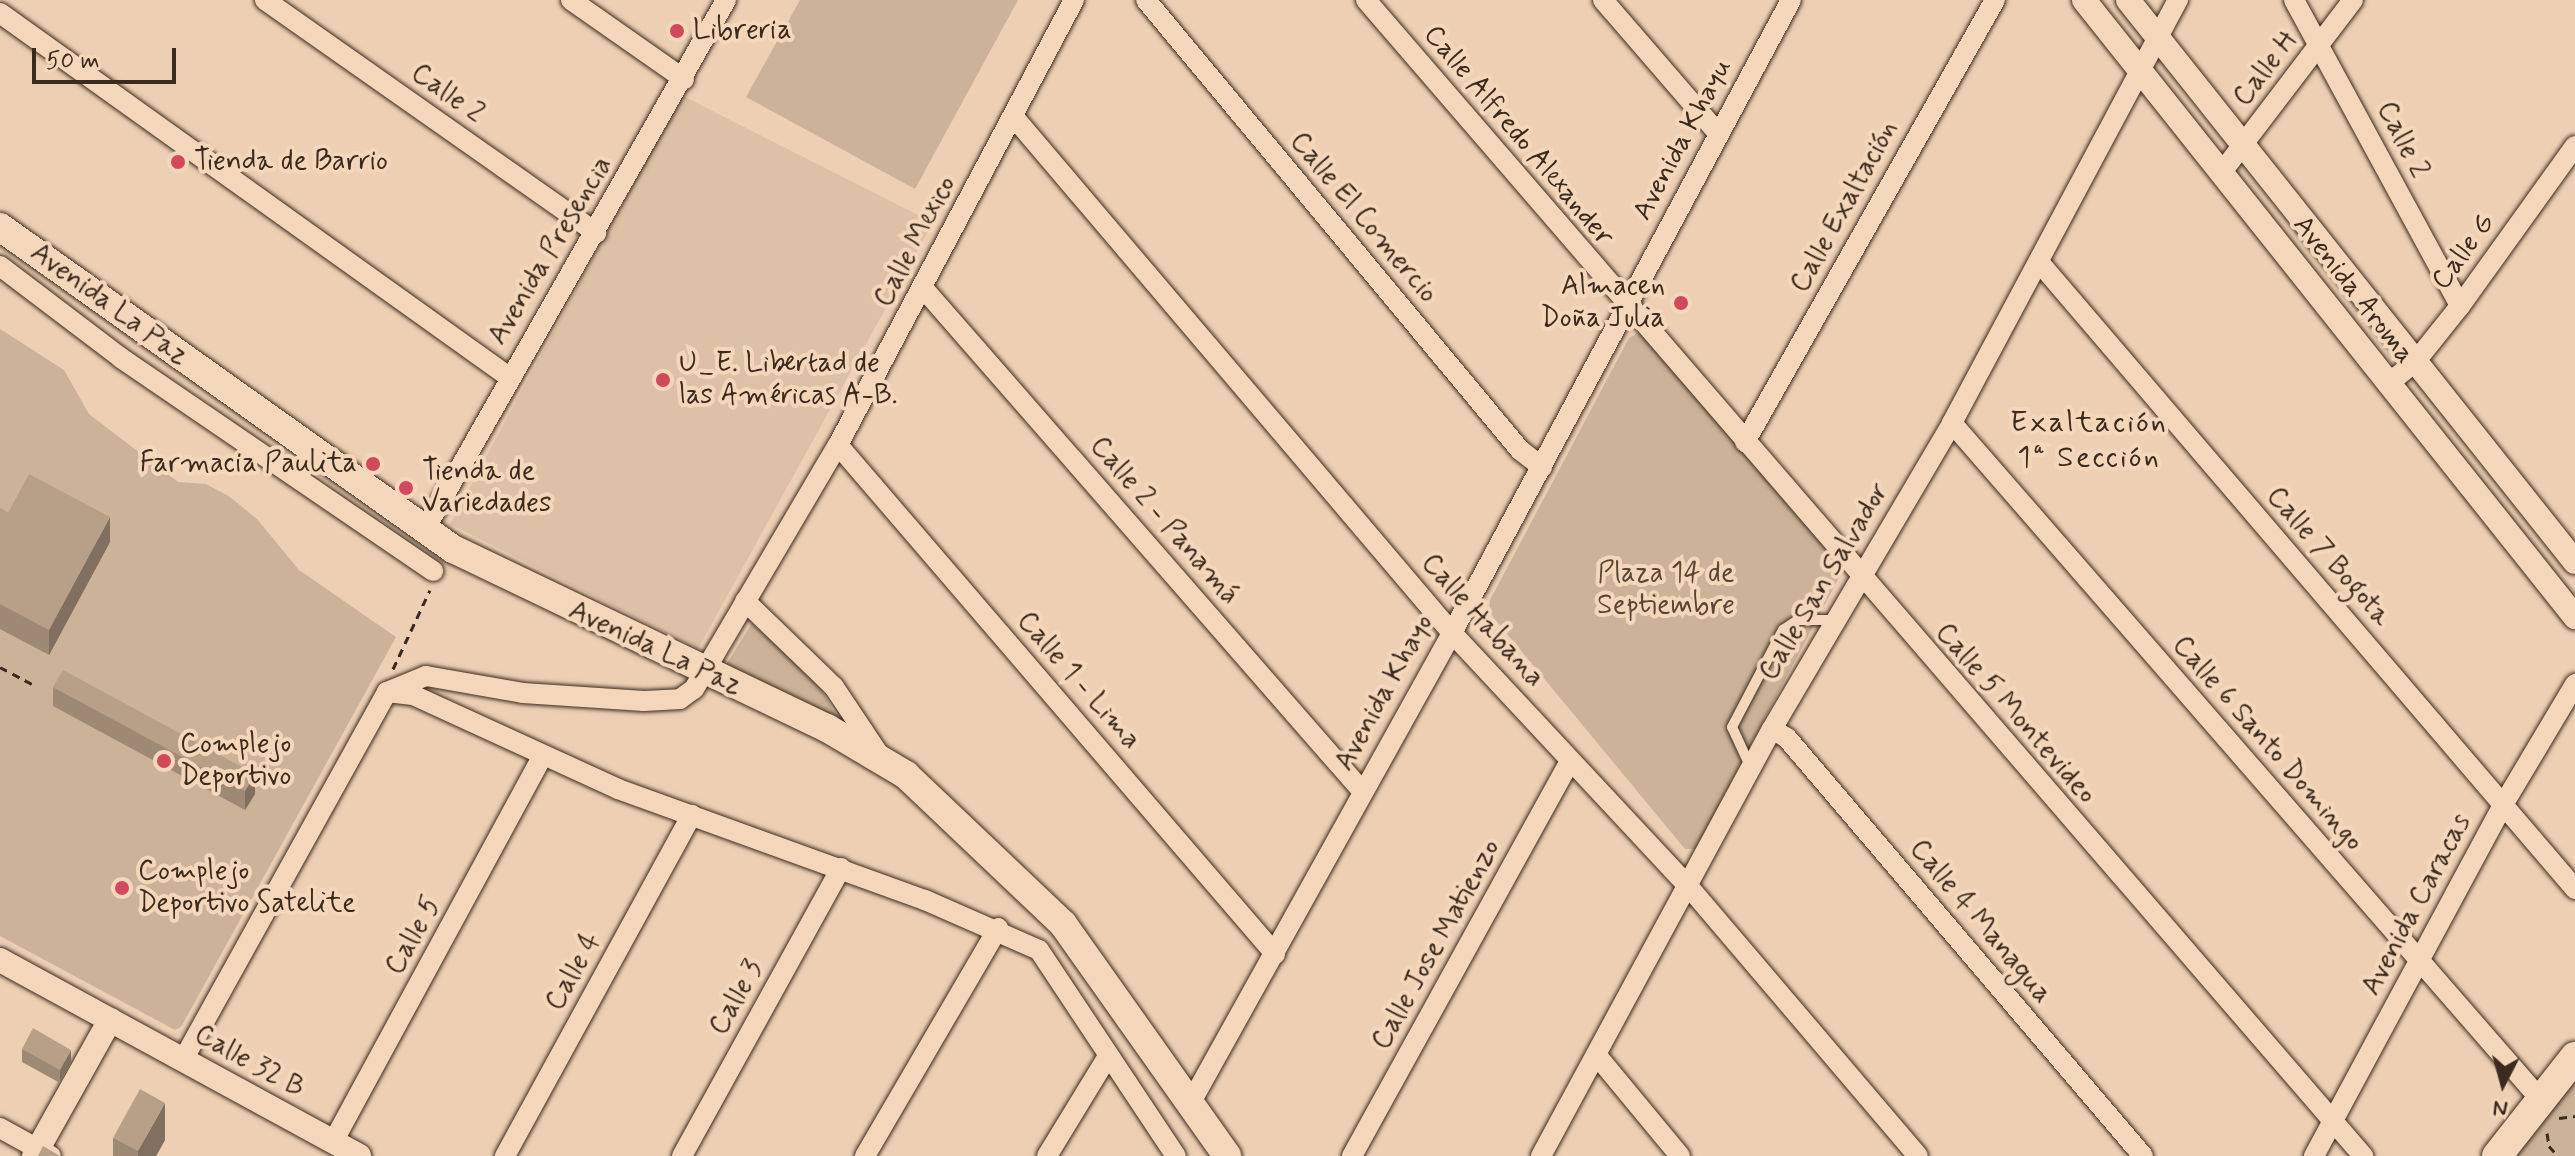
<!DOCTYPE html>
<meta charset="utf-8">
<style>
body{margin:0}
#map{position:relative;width:2575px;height:1156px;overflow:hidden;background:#edd0b4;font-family:Mynerve,sans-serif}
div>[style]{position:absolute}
.built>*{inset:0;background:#ddc1a7}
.green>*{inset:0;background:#ccb298}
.path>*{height:3px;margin-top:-1.5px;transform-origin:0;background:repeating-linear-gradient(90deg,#3b2a1e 0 8px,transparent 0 14px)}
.roads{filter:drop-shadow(0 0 2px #3b2a1e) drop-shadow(0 0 2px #3b2a1e)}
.service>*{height:10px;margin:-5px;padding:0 5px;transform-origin:5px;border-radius:5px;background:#f4d7ba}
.minor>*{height:20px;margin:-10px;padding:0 10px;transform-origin:10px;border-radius:10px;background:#f4d7ba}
.tertiary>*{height:24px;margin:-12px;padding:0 12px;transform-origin:12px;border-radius:12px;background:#f4d7ba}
.secondary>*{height:28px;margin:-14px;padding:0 14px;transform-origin:14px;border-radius:14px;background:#f4d7ba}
.primary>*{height:30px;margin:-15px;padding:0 15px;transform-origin:15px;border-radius:15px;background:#f4d7ba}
.wall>*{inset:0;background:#9e8975}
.shaded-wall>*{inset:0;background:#816f5f}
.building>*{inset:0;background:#b89f88}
.dots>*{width:22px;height:22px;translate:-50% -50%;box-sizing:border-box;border:4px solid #f4d7ba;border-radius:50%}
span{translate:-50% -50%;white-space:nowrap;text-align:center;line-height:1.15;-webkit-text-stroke:8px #f4d7ba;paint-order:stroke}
.poi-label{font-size:28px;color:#3b2a1e}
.left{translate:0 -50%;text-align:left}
.right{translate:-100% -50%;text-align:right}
.street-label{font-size:28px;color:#3b2a1e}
.park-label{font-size:28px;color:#584536}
.neighbourhood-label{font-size:30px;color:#3b2a1e;letter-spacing:2px}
.north{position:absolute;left:2463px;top:1044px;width:80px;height:80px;-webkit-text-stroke:6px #f4d7ba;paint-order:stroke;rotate:186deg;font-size:22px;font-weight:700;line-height:32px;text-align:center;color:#3b2a1e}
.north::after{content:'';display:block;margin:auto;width:28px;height:36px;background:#3b2a1e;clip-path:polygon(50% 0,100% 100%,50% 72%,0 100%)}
.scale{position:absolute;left:32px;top:48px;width:144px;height:36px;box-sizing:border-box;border:4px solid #3b2a1e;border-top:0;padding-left:10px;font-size:24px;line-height:28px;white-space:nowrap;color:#3b2a1e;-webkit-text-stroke:6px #f4d7ba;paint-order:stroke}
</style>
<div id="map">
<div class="built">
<div style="clip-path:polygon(681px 95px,928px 220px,930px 228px,698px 649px,450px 524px)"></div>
</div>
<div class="green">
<div style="clip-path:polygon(800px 0,1018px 0,915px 189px,746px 97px)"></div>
<div style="clip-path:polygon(0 329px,64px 370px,89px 414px,178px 482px,206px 484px,230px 497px,257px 519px,299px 570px,396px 637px,181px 1027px,175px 1030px,0 936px)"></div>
<div style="clip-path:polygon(1641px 331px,1844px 568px,1696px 849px,1685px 849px,1489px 612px,1490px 600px,1629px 338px)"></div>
<div style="clip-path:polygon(752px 623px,817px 682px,840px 723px,726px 665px)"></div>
<div style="clip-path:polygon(2575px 1073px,2575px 1156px,2509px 1156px)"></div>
</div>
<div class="path">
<div style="left:0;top:667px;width:36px;rotate:28deg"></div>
<div style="left:393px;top:669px;width:87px;rotate:-64.9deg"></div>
<div style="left:2559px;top:1118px;width:16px;rotate:-7deg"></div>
<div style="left:2547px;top:1133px;width:13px;rotate:81deg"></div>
<div style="left:2549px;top:1146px;width:13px;rotate:48deg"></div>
</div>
<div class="roads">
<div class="service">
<div style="left:1751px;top:768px;width:45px;rotate:-114.9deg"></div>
<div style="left:1732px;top:727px;width:110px;rotate:-62.3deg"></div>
<div style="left:1783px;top:630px;width:18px;rotate:-34deg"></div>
<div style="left:1798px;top:620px;width:35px"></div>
</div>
<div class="minor">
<div style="left:265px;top:0;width:405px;rotate:35.1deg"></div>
<div style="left:571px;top:0;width:138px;rotate:35deg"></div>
<div style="left:1146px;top:0;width:585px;rotate:50.27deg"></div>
<div style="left:1520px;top:450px;width:28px;rotate:38deg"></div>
<div style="left:1366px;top:0;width:1527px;rotate:49.22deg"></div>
<div style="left:1603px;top:0;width:176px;rotate:49.2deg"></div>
<div style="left:2294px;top:0;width:348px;rotate:61.5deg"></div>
<div style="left:0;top:13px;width:626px;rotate:35.57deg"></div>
<div style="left:1013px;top:116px;width:678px;rotate:49.66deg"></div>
<div style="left:1452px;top:633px;width:347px;rotate:47deg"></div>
<div style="left:1689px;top:887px;width:353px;rotate:49.6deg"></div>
<div style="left:2222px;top:172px;width:216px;rotate:-52.7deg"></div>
<div style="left:2039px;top:262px;width:825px;rotate:49.47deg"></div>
<div style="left:0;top:266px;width:152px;rotate:37.2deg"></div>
<div style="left:121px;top:358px;width:378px;rotate:34.3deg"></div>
<div style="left:924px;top:289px;width:666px;rotate:48.89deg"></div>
<div style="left:2389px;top:383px;width:35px;rotate:-39deg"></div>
<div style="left:2416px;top:361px;width:70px;rotate:-51.3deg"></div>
<div style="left:2460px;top:306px;width:197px;rotate:-54.3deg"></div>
<div style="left:1952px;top:423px;width:897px;rotate:48.98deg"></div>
<div style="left:1745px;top:442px;width:508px;rotate:-60.51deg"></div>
<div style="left:838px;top:445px;width:671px;rotate:49.35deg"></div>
<div style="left:424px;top:531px;width:611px;rotate:-60.37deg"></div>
<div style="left:745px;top:601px;width:124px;rotate:44deg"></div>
<div style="left:834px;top:687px;width:83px;rotate:56.3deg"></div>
<div style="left:387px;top:692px;width:42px;rotate:-22.3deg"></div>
<div style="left:426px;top:676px;width:98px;rotate:9.9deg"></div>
<div style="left:523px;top:693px;width:121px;rotate:3.8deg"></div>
<div style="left:644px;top:701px;width:36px;rotate:-3deg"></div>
<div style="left:680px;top:699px;width:17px;rotate:-36deg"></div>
<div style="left:694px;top:689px;width:283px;rotate:-59.5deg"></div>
<div style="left:838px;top:445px;width:504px;rotate:-62.06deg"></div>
<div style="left:387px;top:692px;width:26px;rotate:7deg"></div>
<div style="left:413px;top:695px;width:226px;rotate:24.6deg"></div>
<div style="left:618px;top:789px;width:326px;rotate:19.9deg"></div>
<div style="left:925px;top:900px;width:124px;rotate:23.7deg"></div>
<div style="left:1039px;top:950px;width:247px;rotate:56.4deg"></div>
<div style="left:1772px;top:729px;width:17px;rotate:31deg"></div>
<div style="left:1787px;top:738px;width:549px;rotate:49.58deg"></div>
<div style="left:1599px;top:1058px;width:127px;rotate:50.4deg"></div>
<div style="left:183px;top:1060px;width:421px;rotate:-61deg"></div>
<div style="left:1190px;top:1104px;width:539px;rotate:-60.91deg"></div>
<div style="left:1452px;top:633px;width:718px;rotate:-61.83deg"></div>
<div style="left:0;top:1128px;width:58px;rotate:28.8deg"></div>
<div style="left:333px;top:1142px;width:438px;rotate:-61.5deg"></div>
<div style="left:505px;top:1156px;width:389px;rotate:-61.3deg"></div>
<div style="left:682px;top:1156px;width:329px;rotate:-61.1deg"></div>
<div style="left:865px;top:1156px;width:264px;rotate:-59.7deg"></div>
<div style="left:1047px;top:1156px;width:117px;rotate:-58.6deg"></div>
<div style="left:1352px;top:1156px;width:451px;rotate:-61.1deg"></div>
<div style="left:1541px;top:1156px;width:485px;rotate:-61.6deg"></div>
<div style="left:1772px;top:729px;width:355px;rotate:-59.5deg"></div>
<div style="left:1952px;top:423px;width:480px;rotate:-61.9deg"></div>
<div style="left:2314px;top:1156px;width:399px;rotate:-61.7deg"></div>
<div style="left:2503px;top:805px;width:141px;rotate:-59.2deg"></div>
</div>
<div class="tertiary">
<div style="left:2084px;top:0;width:789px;rotate:51.49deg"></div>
<div style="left:2128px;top:0;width:718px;rotate:51.5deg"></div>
<div style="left:0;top:960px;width:409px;rotate:28.6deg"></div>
<div style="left:34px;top:1156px;width:156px;rotate:-60.8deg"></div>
</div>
<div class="secondary">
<div style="left:0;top:227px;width:556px;rotate:35.41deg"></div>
<div style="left:453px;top:549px;width:415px;rotate:25.6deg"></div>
<div style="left:827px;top:728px;width:92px;rotate:30.7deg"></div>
<div style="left:906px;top:775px;width:216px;rotate:43.5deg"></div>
<div style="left:1063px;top:924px;width:284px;rotate:54.7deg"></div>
</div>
<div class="primary">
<div style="left:2497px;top:1156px;width:126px;rotate:-51.8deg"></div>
</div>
</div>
<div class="wall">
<div style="clip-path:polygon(0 508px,8px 513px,110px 542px,49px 655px,0 629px)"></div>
<div style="clip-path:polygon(53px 687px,255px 794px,245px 810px,53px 706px)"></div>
<div style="clip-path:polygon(22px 1049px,71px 1063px,60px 1083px,22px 1062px)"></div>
<div style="clip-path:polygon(113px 1138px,165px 1140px,156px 1156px,113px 1156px)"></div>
</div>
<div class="shaded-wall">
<div style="clip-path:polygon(110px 517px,110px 542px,49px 655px,49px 630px)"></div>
<div style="clip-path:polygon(255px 774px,255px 794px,245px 810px,245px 791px)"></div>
<div style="clip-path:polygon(71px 1050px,71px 1063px,60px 1083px,60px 1070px)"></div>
<div style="clip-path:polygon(165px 1103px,165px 1140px,156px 1156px,138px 1156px,138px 1151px)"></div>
</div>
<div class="building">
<div style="clip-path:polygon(29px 474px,110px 517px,49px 630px,0 604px,0 508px,8px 513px)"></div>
<div style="clip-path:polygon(63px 670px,255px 774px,245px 791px,53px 687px)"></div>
<div style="clip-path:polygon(33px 1028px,71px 1050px,60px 1070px,22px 1049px)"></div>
<div style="clip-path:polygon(140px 1089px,165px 1103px,138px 1151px,113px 1138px)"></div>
<div style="clip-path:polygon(43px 1146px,60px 1156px,38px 1156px)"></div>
</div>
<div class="dots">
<div style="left:677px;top:31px;background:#d1495b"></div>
<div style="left:178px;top:162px;background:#d1495b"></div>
<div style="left:1681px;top:303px;background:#d1495b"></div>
<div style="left:663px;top:380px;background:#d1495b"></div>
<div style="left:373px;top:464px;background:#d1495b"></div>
<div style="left:406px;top:488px;background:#d1495b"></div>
<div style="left:164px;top:761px;background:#d1495b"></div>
<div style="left:122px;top:888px;background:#d1495b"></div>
</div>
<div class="poi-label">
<span class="left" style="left:693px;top:31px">Libreria</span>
<span class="left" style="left:194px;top:162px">Tienda de Barrio</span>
<span class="right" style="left:1665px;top:303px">Almacen<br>Doña Julia</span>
<span class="left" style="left:679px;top:380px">U_E. Libertad de<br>las Américas A-B.</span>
<span class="right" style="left:357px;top:464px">Farmacia Paulita</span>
<span class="left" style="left:422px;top:488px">Tienda de<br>Variedades</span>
<span class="left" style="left:180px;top:761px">Complejo<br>Deportivo</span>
<span class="left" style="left:138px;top:888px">Complejo<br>Deportivo Satelite</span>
</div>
<div class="street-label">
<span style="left:2266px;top:69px;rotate:-53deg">Calle H</span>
<span style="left:447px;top:94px;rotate:35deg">Calle 2</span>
<span style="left:1518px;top:136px;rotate:50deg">Calle Alfredo Alexander</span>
<span style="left:1683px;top:140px;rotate:-62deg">Avenida Khayu</span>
<span style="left:2402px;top:140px;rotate:63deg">Calle 2</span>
<span style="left:1845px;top:207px;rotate:-61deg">Calle Exaltación</span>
<span style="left:1363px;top:218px;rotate:50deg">Calle El Comercio</span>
<span style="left:916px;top:242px;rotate:-62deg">Calle Mexico</span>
<span style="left:551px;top:251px;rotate:-59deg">Avenida Presencia</span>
<span style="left:2464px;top:252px;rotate:-54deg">Calle G</span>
<span style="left:2353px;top:290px;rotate:52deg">Avenida Aroma</span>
<span style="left:109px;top:305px;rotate:36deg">Avenida La Paz</span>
<span style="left:1164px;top:521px;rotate:49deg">Calle 2 - Panamá</span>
<span style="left:2328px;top:557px;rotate:49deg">Calle 7 Bogota</span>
<span style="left:1825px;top:582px;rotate:-59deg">Calle San Salvador</span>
<span style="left:1482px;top:621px;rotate:48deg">Calle Habana</span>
<span style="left:655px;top:649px;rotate:25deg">Avenida La Paz</span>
<span style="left:1078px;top:681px;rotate:49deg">Calle 1 - Lima</span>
<span style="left:1385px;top:693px;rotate:-61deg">Avenida Khayo</span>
<span style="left:2015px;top:714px;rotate:49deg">Calle 5 Montevideo</span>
<span style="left:2267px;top:744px;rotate:49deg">Calle 6 Santo Domingo</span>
<span style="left:2417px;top:905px;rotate:-62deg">Avenida Caracas</span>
<span style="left:1980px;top:922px;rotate:50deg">Calle 4 Managua</span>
<span style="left:414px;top:936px;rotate:-61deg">Calle 5</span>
<span style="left:1437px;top:945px;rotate:-61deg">Calle Jose Matienzo</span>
<span style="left:574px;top:972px;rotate:-61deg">Calle 4</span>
<span style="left:737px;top:998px;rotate:-61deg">Calle 3</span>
<span style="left:249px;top:1062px;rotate:29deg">Calle 32 B</span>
</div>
<div class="park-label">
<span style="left:1666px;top:590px">Plaza 14 de<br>Septiembre</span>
</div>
<div class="neighbourhood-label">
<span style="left:2089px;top:440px">Exaltación<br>1ª Sección</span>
</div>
<div class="north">N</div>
<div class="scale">50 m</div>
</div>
